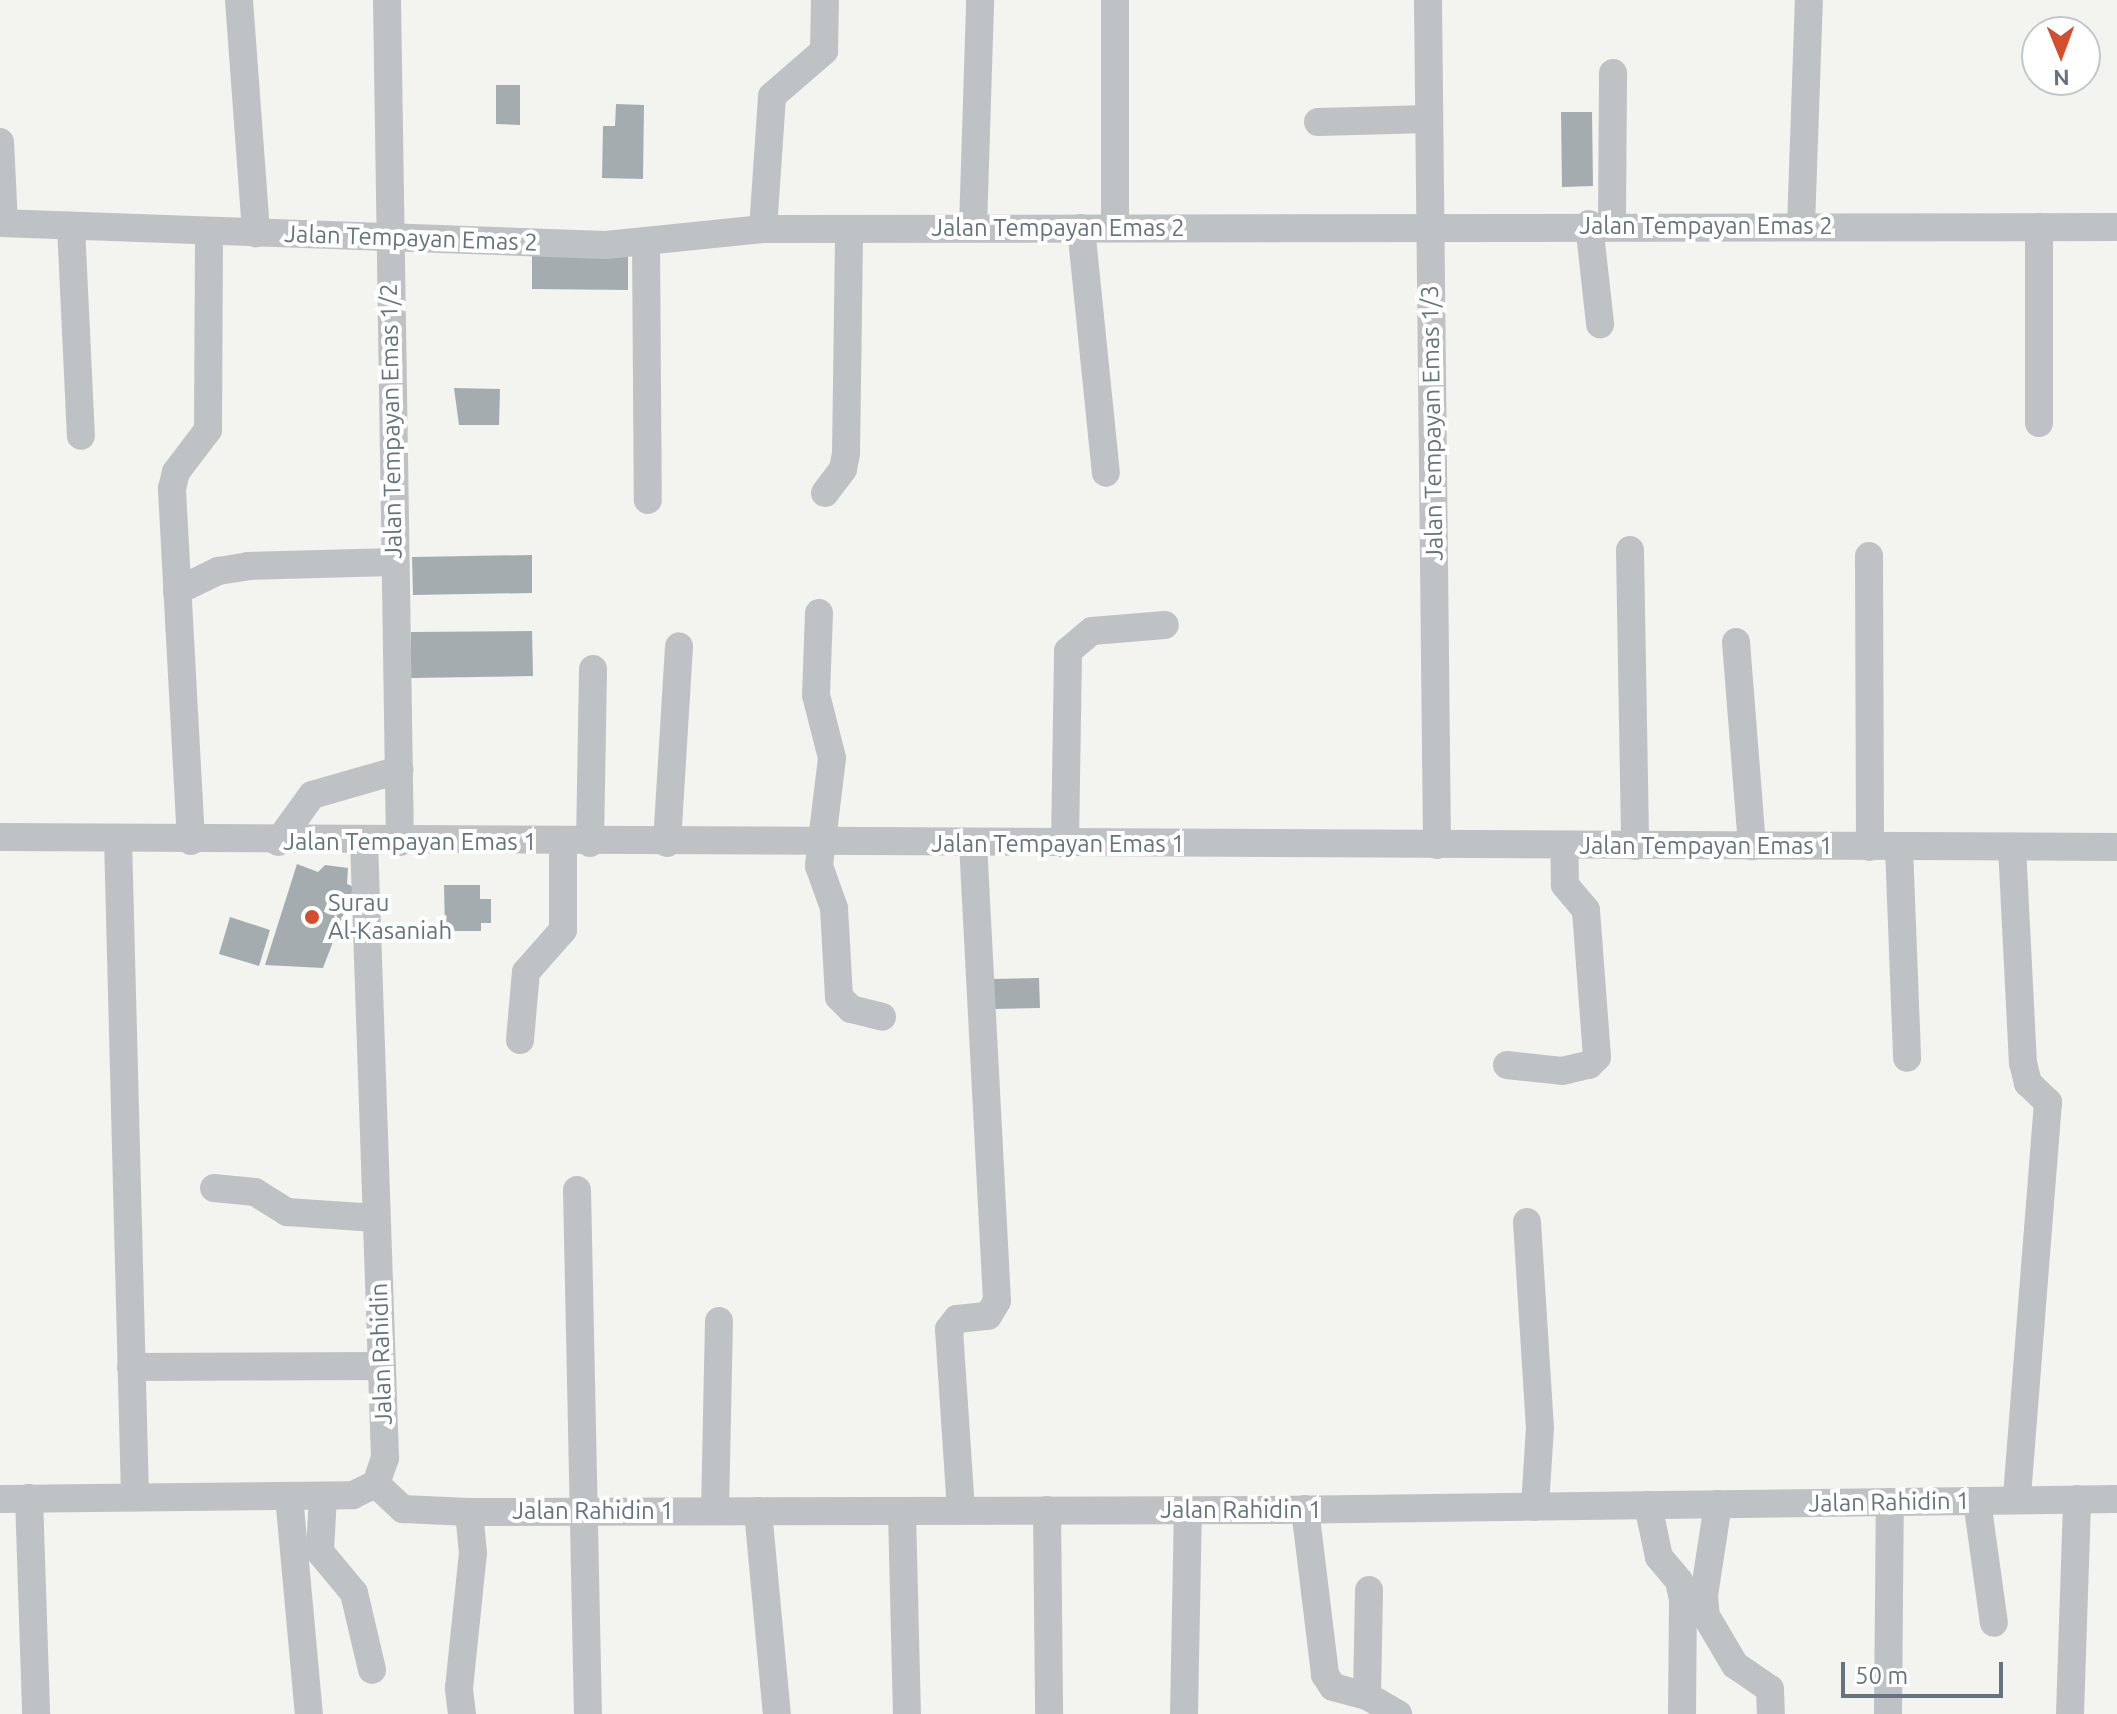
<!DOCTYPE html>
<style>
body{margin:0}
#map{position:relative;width:2117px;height:1714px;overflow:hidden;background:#f3f3f0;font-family:Ubuntu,sans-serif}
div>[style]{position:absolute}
.building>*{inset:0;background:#a5acb0}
.minor>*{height:28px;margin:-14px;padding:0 14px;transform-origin:14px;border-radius:14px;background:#bfc2c5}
.dots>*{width:22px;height:22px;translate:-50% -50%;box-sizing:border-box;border:4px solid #fff;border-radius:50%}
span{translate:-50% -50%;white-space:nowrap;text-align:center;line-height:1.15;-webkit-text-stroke:8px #fff;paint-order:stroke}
.street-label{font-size:24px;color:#65747e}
.poi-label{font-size:24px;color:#65747e}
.left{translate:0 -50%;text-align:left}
.north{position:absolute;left:2021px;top:16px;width:80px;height:80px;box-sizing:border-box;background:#fff;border:2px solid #c1c7cb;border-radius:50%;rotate:179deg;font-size:22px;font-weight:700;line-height:32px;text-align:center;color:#65747e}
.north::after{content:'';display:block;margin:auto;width:28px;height:36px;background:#d44d2f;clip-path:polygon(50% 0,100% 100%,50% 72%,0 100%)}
.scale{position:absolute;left:1841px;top:1662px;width:162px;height:36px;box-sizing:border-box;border:4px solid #65747e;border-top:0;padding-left:10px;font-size:24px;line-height:28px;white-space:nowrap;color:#65747e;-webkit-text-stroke:6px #fff;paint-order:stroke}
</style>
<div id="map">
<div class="building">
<div style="clip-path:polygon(496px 85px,520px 85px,520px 125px,496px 124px)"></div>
<div style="clip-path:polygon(616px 104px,644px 105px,643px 179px,602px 178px,603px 126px,615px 126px)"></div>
<div style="clip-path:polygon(1561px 112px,1592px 112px,1593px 186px,1562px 187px)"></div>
<div style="clip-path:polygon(532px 251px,628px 252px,628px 290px,532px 289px)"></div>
<div style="clip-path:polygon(454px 388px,500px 389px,499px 425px,459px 425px)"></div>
<div style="clip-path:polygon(532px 555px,532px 593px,413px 595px,412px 557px)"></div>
<div style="clip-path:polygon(532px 631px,533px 676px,411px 678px,411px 632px)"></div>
<div style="clip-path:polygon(297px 864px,318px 872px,325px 865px,348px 868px,347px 884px,354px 887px,323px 968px,265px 965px)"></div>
<div style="clip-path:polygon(444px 885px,480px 885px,480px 899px,491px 899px,491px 923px,481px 923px,481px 931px,445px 931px)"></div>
<div style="clip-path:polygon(230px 917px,270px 930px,259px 966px,219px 954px)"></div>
<div style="clip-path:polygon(1039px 978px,1040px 1008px,992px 1009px,991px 979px)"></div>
</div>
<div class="minor">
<div style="left:239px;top:0;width:234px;rotate:85.8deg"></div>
<div style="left:387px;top:0;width:842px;rotate:89.12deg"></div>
<div style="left:1115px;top:0;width:227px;rotate:90deg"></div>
<div style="left:1428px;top:0;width:845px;rotate:89.39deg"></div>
<div style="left:1318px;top:122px;width:111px;rotate:-1.5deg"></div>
<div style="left:0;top:142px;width:81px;rotate:87.2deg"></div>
<div style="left:0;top:223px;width:606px;rotate:2.08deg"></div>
<div style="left:606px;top:245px;width:158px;rotate:-5.8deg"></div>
<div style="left:763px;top:229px;width:1354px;rotate:-0.08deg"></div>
<div style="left:1589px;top:224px;width:101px;rotate:83.7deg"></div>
<div style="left:1612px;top:224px;width:151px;rotate:-89.6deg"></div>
<div style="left:71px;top:226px;width:210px;rotate:87.3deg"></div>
<div style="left:1801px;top:226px;width:226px;rotate:-88deg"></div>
<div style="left:973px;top:228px;width:228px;rotate:-88.2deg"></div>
<div style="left:1081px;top:228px;width:246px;rotate:84.2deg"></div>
<div style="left:763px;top:229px;width:133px;rotate:-86.1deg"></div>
<div style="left:772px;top:96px;width:69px;rotate:-40.9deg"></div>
<div style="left:824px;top:51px;width:51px;rotate:-88.9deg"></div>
<div style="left:646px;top:241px;width:259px;rotate:89.6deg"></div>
<div style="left:2039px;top:423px;width:196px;rotate:-90deg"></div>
<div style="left:825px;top:493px;width:30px;rotate:-53deg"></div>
<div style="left:843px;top:469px;width:16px;rotate:-79deg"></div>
<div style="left:846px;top:453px;width:224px;rotate:-89.2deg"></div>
<div style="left:1630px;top:550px;width:296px;rotate:89deg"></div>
<div style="left:1869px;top:556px;width:291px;rotate:89.8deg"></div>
<div style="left:177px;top:591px;width:46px;rotate:-26deg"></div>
<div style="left:218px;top:571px;width:30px;rotate:-9deg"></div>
<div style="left:248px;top:566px;width:146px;rotate:-1.6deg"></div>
<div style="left:819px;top:613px;width:82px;rotate:92.1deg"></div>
<div style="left:816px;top:695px;width:65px;rotate:75.7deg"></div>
<div style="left:832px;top:758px;width:109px;rotate:96.9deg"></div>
<div style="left:819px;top:866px;width:45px;rotate:70.3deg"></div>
<div style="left:834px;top:908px;width:89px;rotate:86.8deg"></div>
<div style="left:839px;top:997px;width:17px;rotate:45deg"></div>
<div style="left:851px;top:1009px;width:32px;rotate:14deg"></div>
<div style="left:1736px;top:642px;width:205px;rotate:85.5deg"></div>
<div style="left:0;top:837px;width:2117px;rotate:0.27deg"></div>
<div style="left:118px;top:839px;width:658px;rotate:88.52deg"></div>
<div style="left:191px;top:841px;width:353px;rotate:-93.1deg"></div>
<div style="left:172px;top:489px;width:17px;rotate:-77deg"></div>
<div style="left:176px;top:472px;width:53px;rotate:-52.7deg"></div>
<div style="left:208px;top:430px;width:199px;rotate:-89.7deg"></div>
<div style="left:278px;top:842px;width:58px;rotate:-54.1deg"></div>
<div style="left:312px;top:795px;width:91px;rotate:-16deg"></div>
<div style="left:590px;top:843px;width:174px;rotate:-89deg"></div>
<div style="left:667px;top:843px;width:197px;rotate:-86.5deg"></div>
<div style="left:1065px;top:844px;width:193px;rotate:-89.1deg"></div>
<div style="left:1068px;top:651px;width:31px;rotate:-40deg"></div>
<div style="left:1092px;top:631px;width:73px;rotate:-4.7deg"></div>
<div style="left:1899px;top:847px;width:211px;rotate:87.8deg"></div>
<div style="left:2012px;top:847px;width:216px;rotate:87.1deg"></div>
<div style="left:2023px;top:1063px;width:21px;rotate:76deg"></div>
<div style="left:2028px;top:1083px;width:28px;rotate:44deg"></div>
<div style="left:2048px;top:1102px;width:399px;rotate:94.5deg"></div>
<div style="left:520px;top:1040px;width:68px;rotate:-85deg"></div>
<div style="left:526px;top:972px;width:56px;rotate:-48.6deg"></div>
<div style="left:563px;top:930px;width:87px;rotate:-90deg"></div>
<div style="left:1507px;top:1065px;width:55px;rotate:6.2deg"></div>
<div style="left:1562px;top:1071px;width:28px;rotate:-13deg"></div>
<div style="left:1589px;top:1065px;width:11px;rotate:-45deg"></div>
<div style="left:1597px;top:1057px;width:147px;rotate:-94.3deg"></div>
<div style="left:1586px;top:910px;width:33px;rotate:-130deg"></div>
<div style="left:1565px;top:885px;width:39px;rotate:-91deg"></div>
<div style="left:214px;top:1188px;width:41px;rotate:5.6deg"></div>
<div style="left:255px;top:1192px;width:38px;rotate:32deg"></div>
<div style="left:287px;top:1212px;width:89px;rotate:3.9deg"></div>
<div style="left:577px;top:1190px;width:524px;rotate:88.8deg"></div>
<div style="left:1527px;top:1222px;width:205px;rotate:86.4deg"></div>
<div style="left:1540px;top:1427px;width:80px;rotate:93.6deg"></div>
<div style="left:131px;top:1367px;width:251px;rotate:-0.2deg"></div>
<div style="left:376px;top:1484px;width:37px;rotate:43deg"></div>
<div style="left:403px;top:1509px;width:66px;rotate:2.6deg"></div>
<div style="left:469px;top:1512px;width:811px;rotate:-0.14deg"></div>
<div style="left:1280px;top:1510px;width:837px;rotate:-0.75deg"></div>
<div style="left:289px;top:1496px;width:219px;rotate:84.8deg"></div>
<div style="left:323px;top:1496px;width:56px;rotate:93.1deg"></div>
<div style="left:320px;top:1552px;width:53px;rotate:50.3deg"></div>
<div style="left:354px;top:1593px;width:79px;rotate:76.8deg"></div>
<div style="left:29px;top:1498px;width:216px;rotate:88.1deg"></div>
<div style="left:0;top:1499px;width:353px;rotate:-0.6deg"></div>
<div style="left:353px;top:1495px;width:25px;rotate:-26deg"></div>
<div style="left:376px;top:1484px;width:28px;rotate:-71deg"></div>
<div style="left:385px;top:1458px;width:616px;rotate:-91.95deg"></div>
<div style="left:1977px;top:1501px;width:123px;rotate:82.1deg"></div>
<div style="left:1718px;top:1504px;width:92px;rotate:98.7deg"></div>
<div style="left:1704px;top:1595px;width:21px;rotate:85deg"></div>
<div style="left:1706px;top:1616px;width:57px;rotate:59.4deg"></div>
<div style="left:1735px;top:1665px;width:42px;rotate:34.4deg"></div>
<div style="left:1770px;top:1689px;width:25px;rotate:88deg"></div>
<div style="left:1648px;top:1505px;width:53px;rotate:78.1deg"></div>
<div style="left:1659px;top:1557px;width:31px;rotate:50deg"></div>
<div style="left:1679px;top:1581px;width:19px;rotate:78deg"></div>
<div style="left:1683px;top:1600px;width:114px;rotate:90.5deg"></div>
<div style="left:1305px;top:1509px;width:167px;rotate:83.1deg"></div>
<div style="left:1325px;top:1675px;width:14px;rotate:56deg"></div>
<div style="left:1333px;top:1687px;width:35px;rotate:15deg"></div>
<div style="left:1367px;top:1696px;width:36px;rotate:30deg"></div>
<div style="left:961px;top:1510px;width:181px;rotate:-93.8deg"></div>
<div style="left:949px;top:1329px;width:13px;rotate:-51deg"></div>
<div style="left:957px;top:1319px;width:31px;rotate:-6deg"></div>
<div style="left:988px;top:1316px;width:17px;rotate:-59deg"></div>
<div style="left:997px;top:1301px;width:458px;rotate:-93deg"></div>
<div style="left:1047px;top:1510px;width:204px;rotate:89.4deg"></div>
<div style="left:715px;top:1511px;width:190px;rotate:-88.8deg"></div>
<div style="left:758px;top:1511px;width:204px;rotate:84.7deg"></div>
<div style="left:902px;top:1512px;width:202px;rotate:88.6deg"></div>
<div style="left:1367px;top:1696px;width:106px;rotate:-88.9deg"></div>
<div style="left:462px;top:1714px;width:26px;rotate:-97deg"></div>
<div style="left:459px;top:1688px;width:136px;rotate:-84.1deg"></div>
<div style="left:473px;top:1553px;width:41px;rotate:-95.6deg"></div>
<div style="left:1184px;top:1714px;width:204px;rotate:-88.9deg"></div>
<div style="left:1888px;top:1714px;width:212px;rotate:-89.5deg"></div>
<div style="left:2070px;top:1714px;width:215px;rotate:-88.1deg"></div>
</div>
<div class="dots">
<div style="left:312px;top:917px;background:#d44d2f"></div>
</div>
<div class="street-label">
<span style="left:1706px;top:226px">Jalan Tempayan Emas 2</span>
<span style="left:1058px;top:228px">Jalan Tempayan Emas 2</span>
<span style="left:411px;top:238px;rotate:2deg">Jalan Tempayan Emas 2</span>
<span style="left:391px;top:421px;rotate:-91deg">Jalan Tempayan Emas 1/2</span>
<span style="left:1432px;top:423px;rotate:-91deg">Jalan Tempayan Emas 1/3</span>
<span style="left:410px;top:842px">Jalan Tempayan Emas 1</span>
<span style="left:1058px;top:844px">Jalan Tempayan Emas 1</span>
<span style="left:1706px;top:846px">Jalan Tempayan Emas 1</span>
<span style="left:381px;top:1354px;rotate:-92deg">Jalan Rahidin</span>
<span style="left:1889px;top:1502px;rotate:-1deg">Jalan Rahidin 1</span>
<span style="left:1241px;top:1510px">Jalan Rahidin 1</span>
<span style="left:593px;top:1511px">Jalan Rahidin 1</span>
</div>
<div class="poi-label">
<span class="left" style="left:328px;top:917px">Surau<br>Al-Kasaniah</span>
</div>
<div class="north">N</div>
<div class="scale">50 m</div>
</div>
